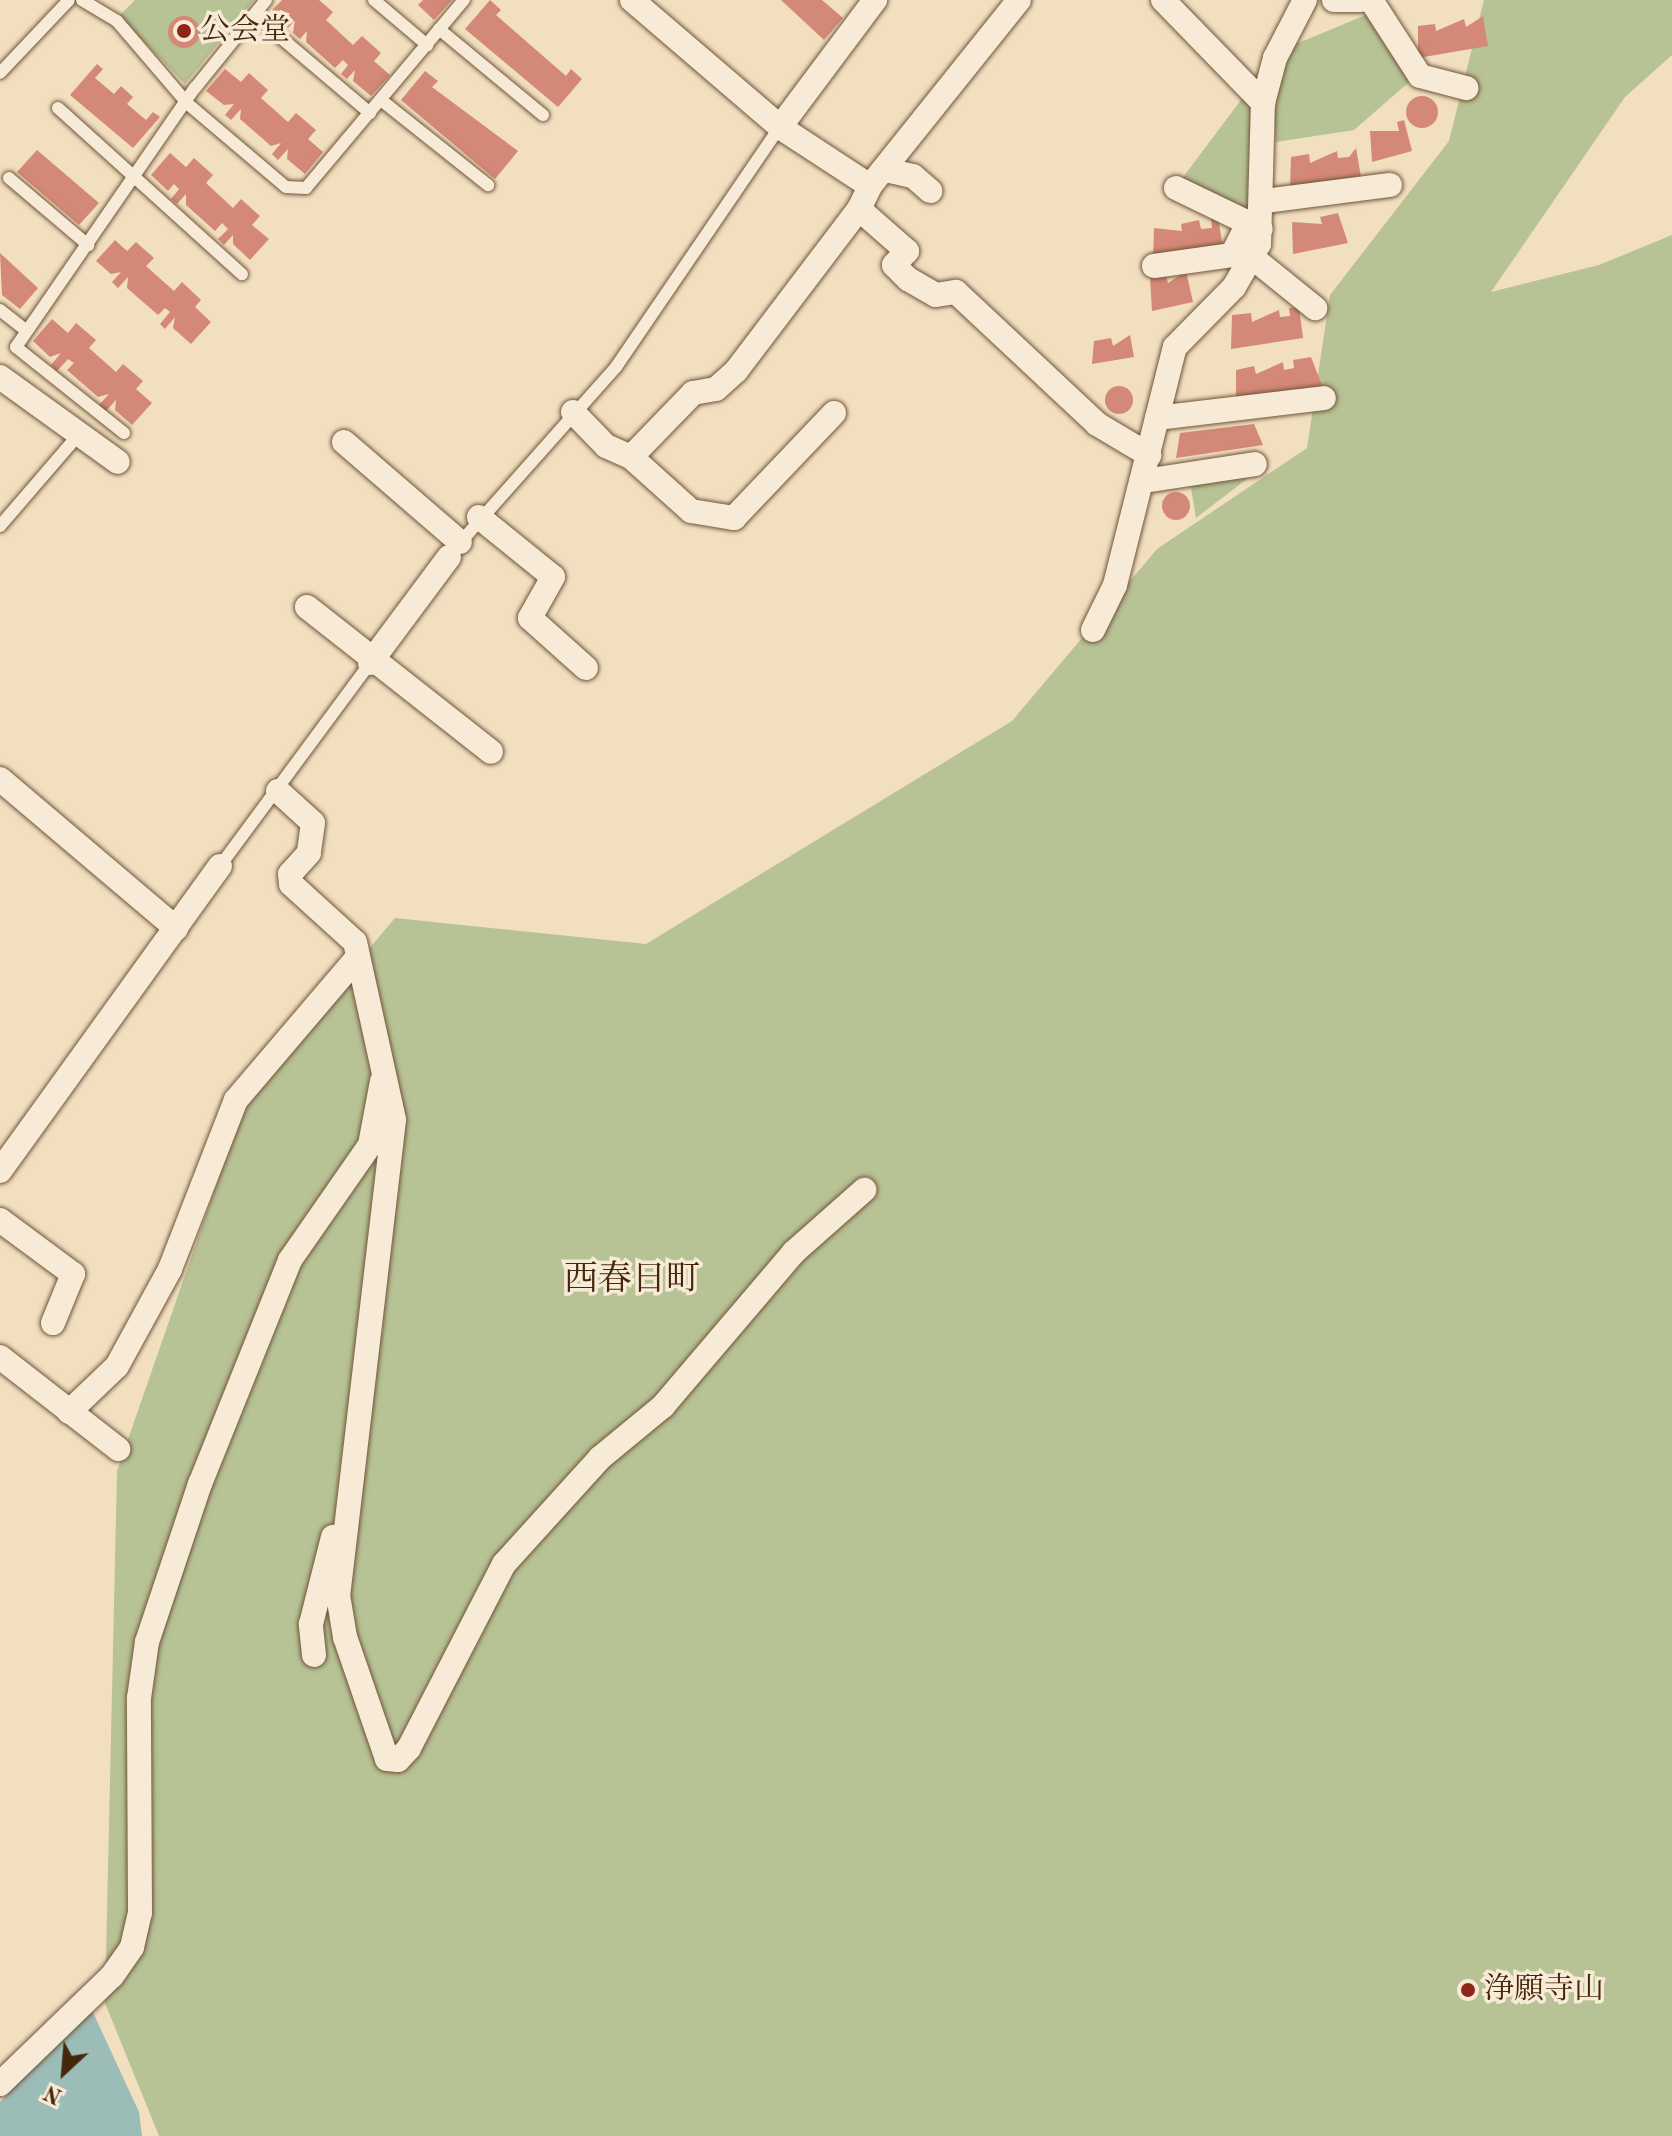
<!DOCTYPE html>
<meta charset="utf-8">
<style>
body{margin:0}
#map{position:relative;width:1672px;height:2136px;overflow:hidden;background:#f2dfc0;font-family:"Old Standard TT","Noto Serif JP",serif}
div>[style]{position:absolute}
.green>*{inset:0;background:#b7c295}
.water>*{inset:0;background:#9cbcb7}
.building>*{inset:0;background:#d48877}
.round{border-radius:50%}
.roads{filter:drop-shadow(0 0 2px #705539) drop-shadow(0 0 2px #705539)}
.service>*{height:12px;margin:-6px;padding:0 6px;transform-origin:6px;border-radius:6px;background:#f7ead6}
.minor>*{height:24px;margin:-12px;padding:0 12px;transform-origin:12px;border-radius:12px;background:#f7ead6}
.dots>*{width:22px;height:22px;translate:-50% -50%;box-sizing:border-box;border:4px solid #f7ead6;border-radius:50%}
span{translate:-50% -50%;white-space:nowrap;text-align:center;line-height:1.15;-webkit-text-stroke:7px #f7ead6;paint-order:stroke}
.poi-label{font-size:30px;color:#45270c}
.left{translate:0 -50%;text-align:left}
.quarter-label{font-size:34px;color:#45270c}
.north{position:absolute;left:24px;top:2032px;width:80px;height:80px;-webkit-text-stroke:6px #f7ead6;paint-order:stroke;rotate:206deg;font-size:22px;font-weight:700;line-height:32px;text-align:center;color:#45270c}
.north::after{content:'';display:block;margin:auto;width:28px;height:36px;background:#45270c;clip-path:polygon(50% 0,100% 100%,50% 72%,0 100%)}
</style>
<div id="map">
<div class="green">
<div style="clip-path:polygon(135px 0,254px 0,185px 84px,119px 16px)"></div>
<div style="clip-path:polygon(1484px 0,1672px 0,1672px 55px,1625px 97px,1491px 292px,1599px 265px,1672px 235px,1672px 2136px,159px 2136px,105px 2003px,117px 1471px,249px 1091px,395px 918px,646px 944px,1012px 721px,1157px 549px,1307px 448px,1330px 295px,1449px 141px)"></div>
<div style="clip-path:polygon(1373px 12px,1415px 77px,1354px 130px,1276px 142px,1273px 100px,1291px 46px)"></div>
<div style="clip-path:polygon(1247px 92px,1256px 100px,1253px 221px,1178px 184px)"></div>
<div style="clip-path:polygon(1252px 475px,1196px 518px,1190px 482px)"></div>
</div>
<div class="water">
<div style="clip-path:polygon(90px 2006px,139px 2112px,142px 2136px,0 2136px,0 2102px)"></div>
</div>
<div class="building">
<div style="clip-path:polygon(282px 0,319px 0,333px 12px,326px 20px,353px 45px,362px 36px,381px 53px,374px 61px,390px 75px,371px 96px,353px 81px,355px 70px,347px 79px,341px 74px,348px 65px,343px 60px,335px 68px,306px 42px,307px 31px,300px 39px,293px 33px,295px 20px,288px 28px,270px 12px)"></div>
<div style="clip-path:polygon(423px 0,452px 0,434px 20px,418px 5px)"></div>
<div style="clip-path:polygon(490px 0,501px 10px,496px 15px,566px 76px,571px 69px,582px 79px,558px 107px,465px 29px)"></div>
<div style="clip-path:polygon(781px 0,822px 0,843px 18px,824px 40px)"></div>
<div class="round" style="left:168px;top:16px;width:32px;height:32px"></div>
<div style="clip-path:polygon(1483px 16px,1488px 46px,1418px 58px,1418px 26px,1435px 24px,1436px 31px,1464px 19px,1466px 27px)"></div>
<div style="clip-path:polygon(97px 64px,103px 69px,95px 78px,114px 94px,121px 86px,133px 97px,127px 104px,146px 120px,153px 112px,160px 117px,133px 148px,70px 95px)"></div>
<div style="clip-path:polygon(225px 69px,241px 82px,249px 73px,268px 90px,261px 98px,288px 122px,296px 113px,316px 130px,308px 139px,323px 152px,305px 174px,287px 159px,288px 149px,278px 160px,272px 154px,281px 143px,271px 146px,240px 119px,241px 109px,231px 120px,225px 115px,234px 104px,224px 105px,206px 91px)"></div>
<div style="clip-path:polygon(425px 71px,438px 81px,432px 87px,518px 151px,495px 179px,401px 100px)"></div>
<div class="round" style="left:1406px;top:96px;width:32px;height:32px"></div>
<div style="clip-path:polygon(1404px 120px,1412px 151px,1372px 162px,1370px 131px,1399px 131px,1397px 122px)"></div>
<div style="clip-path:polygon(1356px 148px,1361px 177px,1290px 189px,1291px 157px,1309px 154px,1310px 163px,1337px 151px,1338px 158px,1349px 157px)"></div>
<div style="clip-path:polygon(37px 150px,99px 203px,79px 225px,17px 172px)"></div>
<div style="clip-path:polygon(170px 153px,186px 167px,194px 158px,213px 175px,206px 183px,233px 208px,241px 199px,260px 216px,252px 225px,269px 239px,250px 260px,233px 244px,233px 235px,224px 245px,218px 239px,228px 229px,222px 223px,215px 231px,186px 205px,186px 194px,177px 204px,171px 199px,179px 189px,174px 184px,168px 191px,151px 175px)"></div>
<div style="clip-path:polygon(1338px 213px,1348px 243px,1293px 254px,1292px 222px,1322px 224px,1320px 217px)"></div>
<div style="clip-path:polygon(1218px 217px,1223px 248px,1153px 259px,1154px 228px,1182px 231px,1181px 224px,1199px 220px,1201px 229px,1212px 228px,1211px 219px)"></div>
<div style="clip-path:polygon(115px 240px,127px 251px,136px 242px,154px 258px,146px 266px,174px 291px,182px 282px,201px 300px,195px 307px,211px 322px,191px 344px,173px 328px,175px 317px,165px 329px,160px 324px,170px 312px,165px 308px,158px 315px,127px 288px,128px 277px,118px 288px,112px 282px,121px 272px,111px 274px,96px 261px)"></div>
<div style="clip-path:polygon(0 253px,38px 288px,20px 309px,2px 295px)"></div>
<div style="clip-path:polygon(1186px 271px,1193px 302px,1152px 311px,1150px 278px,1166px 275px,1168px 283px)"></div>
<div style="clip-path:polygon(1299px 307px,1303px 338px,1231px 349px,1232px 315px,1251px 313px,1252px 322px,1279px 310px,1280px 317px,1290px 316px,1289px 308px)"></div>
<div style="clip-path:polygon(52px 319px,68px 333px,76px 323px,96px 340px,89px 348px,116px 372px,123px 364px,143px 381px,136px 389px,152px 403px,132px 425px,115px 410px,116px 400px,106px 411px,99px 405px,109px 394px,98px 397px,67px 370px,74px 363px,68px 359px,57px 371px,51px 365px,61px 353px,50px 357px,33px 341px)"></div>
<div style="clip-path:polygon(1130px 335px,1134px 357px,1092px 364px,1094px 341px,1111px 338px,1113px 346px)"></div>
<div style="clip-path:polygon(1311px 357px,1323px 388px,1236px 403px,1236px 370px,1254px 366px,1256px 374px,1283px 362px,1284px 370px,1294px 368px,1293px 360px)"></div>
<div class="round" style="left:1105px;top:386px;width:28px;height:28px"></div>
<div style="clip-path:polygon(1254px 424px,1263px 445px,1176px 458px,1180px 433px)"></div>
<div class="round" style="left:1162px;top:492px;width:28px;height:28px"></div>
</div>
<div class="roads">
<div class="service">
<div style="left:82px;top:0;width:41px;rotate:31deg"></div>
<div style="left:117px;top:21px;width:109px;rotate:49.5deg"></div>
<div style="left:188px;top:104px;width:128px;rotate:40.3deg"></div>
<div style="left:286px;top:187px;width:20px;rotate:3deg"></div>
<div style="left:306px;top:188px;width:246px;rotate:-50deg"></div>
<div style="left:374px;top:0;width:70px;rotate:40.3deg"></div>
<div style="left:254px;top:15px;width:152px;rotate:40.2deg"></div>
<div style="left:439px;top:29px;width:135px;rotate:39.6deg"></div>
<div style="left:0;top:73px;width:100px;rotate:-46.6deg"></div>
<div style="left:381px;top:100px;width:137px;rotate:38.5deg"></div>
<div style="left:58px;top:108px;width:248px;rotate:42.1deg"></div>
<div style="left:9px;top:178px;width:104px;rotate:40.3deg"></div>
<div style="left:0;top:310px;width:34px;rotate:38deg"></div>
<div style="left:124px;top:433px;width:138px;rotate:-141.5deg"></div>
<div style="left:16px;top:347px;width:315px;rotate:-55.4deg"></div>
<div style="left:195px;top:88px;width:113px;rotate:-51.1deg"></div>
<div style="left:0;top:526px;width:121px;rotate:-49.3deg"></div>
<div style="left:458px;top:545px;width:238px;rotate:-48.4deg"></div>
<div style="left:616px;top:367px;width:291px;rotate:-55.7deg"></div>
<div style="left:220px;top:866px;width:252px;rotate:-53.5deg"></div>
</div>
<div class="minor">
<div style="left:632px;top:0;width:195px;rotate:40.6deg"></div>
<div style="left:1163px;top:0;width:144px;rotate:45.8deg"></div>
<div style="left:1334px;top:0;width:27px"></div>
<div style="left:1371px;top:0;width:90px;rotate:57.2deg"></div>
<div style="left:1420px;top:76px;width:48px;rotate:14.6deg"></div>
<div style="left:886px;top:170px;width:28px;rotate:13deg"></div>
<div style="left:913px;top:176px;width:23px;rotate:41deg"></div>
<div style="left:870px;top:186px;width:238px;rotate:-51.3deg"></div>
<div style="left:1176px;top:188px;width:94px;rotate:25.8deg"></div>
<div style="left:1265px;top:201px;width:126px;rotate:-7.3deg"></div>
<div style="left:859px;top:209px;width:64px;rotate:41.2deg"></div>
<div style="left:907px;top:251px;width:19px;rotate:133deg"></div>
<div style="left:894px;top:265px;width:20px;rotate:45deg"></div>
<div style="left:908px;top:279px;width:32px;rotate:30deg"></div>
<div style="left:936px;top:295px;width:20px;rotate:-9deg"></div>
<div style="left:956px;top:292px;width:193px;rotate:43.1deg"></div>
<div style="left:1097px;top:424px;width:61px;rotate:30.8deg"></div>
<div style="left:1253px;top:258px;width:80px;rotate:38.9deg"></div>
<div style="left:1154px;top:266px;width:79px;rotate:-8deg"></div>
<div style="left:1232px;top:255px;width:36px;rotate:-63deg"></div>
<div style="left:0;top:377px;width:145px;rotate:35.8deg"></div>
<div style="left:573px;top:412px;width:47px;rotate:45.9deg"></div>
<div style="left:606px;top:446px;width:27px;rotate:24deg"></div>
<div style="left:631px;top:457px;width:89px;rotate:-45.9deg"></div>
<div style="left:693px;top:393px;width:23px;rotate:-10deg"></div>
<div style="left:716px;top:389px;width:27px;rotate:-42deg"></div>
<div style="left:736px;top:371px;width:203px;rotate:-52.8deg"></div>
<div style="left:859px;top:209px;width:25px;rotate:-64deg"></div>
<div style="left:870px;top:186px;width:108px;rotate:-146.8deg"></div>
<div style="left:780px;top:127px;width:159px;rotate:-53.2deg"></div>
<div style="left:1157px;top:418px;width:168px;rotate:-6.8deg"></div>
<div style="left:344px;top:442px;width:153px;rotate:40.8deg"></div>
<div style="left:631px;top:457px;width:81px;rotate:42deg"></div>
<div style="left:691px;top:511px;width:44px;rotate:9.2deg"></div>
<div style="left:734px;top:518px;width:145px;rotate:-46.4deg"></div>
<div style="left:1144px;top:481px;width:112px;rotate:-8.7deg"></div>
<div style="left:479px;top:517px;width:95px;rotate:39deg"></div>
<div style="left:553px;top:577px;width:47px;rotate:119.3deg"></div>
<div style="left:530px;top:618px;width:75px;rotate:41.8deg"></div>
<div style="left:307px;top:607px;width:234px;rotate:38.2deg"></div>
<div style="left:1093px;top:630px;width:50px;rotate:-63.9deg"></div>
<div style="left:1115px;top:585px;width:245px;rotate:-75.9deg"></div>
<div style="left:1175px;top:347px;width:84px;rotate:-45.5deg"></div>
<div style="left:1234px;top:287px;width:50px;rotate:-59.8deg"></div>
<div style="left:1259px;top:244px;width:141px;rotate:-88.4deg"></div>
<div style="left:1263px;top:103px;width:47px;rotate:-75.1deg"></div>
<div style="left:1275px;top:58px;width:65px;rotate:-62.7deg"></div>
<div style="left:370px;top:663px;width:132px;rotate:-53.3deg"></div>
<div style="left:0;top:779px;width:231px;rotate:40.3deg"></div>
<div style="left:278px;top:791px;width:47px;rotate:42.4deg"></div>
<div style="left:313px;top:823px;width:30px;rotate:98deg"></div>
<div style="left:309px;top:853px;width:28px;rotate:132deg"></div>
<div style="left:290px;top:874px;width:10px;rotate:84deg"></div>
<div style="left:291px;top:884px;width:86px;rotate:42.2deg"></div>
<div style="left:355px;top:942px;width:182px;rotate:77.6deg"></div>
<div style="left:394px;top:1120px;width:478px;rotate:96.7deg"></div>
<div style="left:338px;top:1595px;width:43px;rotate:80.5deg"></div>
<div style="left:345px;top:1637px;width:129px;rotate:71deg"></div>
<div style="left:387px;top:1759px;width:11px;rotate:5deg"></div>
<div style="left:398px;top:1760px;width:16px;rotate:-47deg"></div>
<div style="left:409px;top:1748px;width:207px;rotate:-62.7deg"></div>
<div style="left:504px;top:1564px;width:143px;rotate:-47.8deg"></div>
<div style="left:600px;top:1458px;width:82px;rotate:-39.5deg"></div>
<div style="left:663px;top:1406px;width:202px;rotate:-49.6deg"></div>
<div style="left:794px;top:1252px;width:94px;rotate:-41.5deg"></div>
<div style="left:0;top:1171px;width:376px;rotate:-54.2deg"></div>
<div style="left:0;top:1220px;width:91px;rotate:36.5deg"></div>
<div style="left:73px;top:1274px;width:53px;rotate:112.2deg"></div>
<div style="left:0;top:1357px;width:150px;rotate:37.9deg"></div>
<div style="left:69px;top:1412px;width:66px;rotate:-43.8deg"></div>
<div style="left:117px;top:1366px;width:111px;rotate:-61.3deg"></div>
<div style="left:170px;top:1269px;width:181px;rotate:-68.7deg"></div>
<div style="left:236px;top:1100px;width:187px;rotate:-49.6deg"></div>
<div style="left:314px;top:1655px;width:31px;rotate:-96deg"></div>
<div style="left:311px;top:1624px;width:90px;rotate:-75.8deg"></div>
<div style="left:0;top:2084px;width:156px;rotate:-44deg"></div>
<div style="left:112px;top:1976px;width:35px;rotate:-55deg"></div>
<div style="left:132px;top:1947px;width:35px;rotate:-77deg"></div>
<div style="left:140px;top:1913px;width:215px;rotate:-90.3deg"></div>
<div style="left:139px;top:1698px;width:57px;rotate:-81.9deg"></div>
<div style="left:147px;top:1642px;width:167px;rotate:-71.5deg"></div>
<div style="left:200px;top:1484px;width:241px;rotate:-68.1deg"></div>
<div style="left:290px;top:1260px;width:140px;rotate:-55.2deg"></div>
<div style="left:370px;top:1145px;width:65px;rotate:-79.4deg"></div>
</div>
</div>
<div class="dots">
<div style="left:184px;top:31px;background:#8f2418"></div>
<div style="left:1468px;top:1990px;background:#8f2418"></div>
</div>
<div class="poi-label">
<span class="left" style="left:200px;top:31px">公会堂</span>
<span class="left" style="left:1484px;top:1990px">浄願寺山</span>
</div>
<div class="quarter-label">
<span style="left:632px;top:1281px">西春日町</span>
</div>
<div class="north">N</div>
</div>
